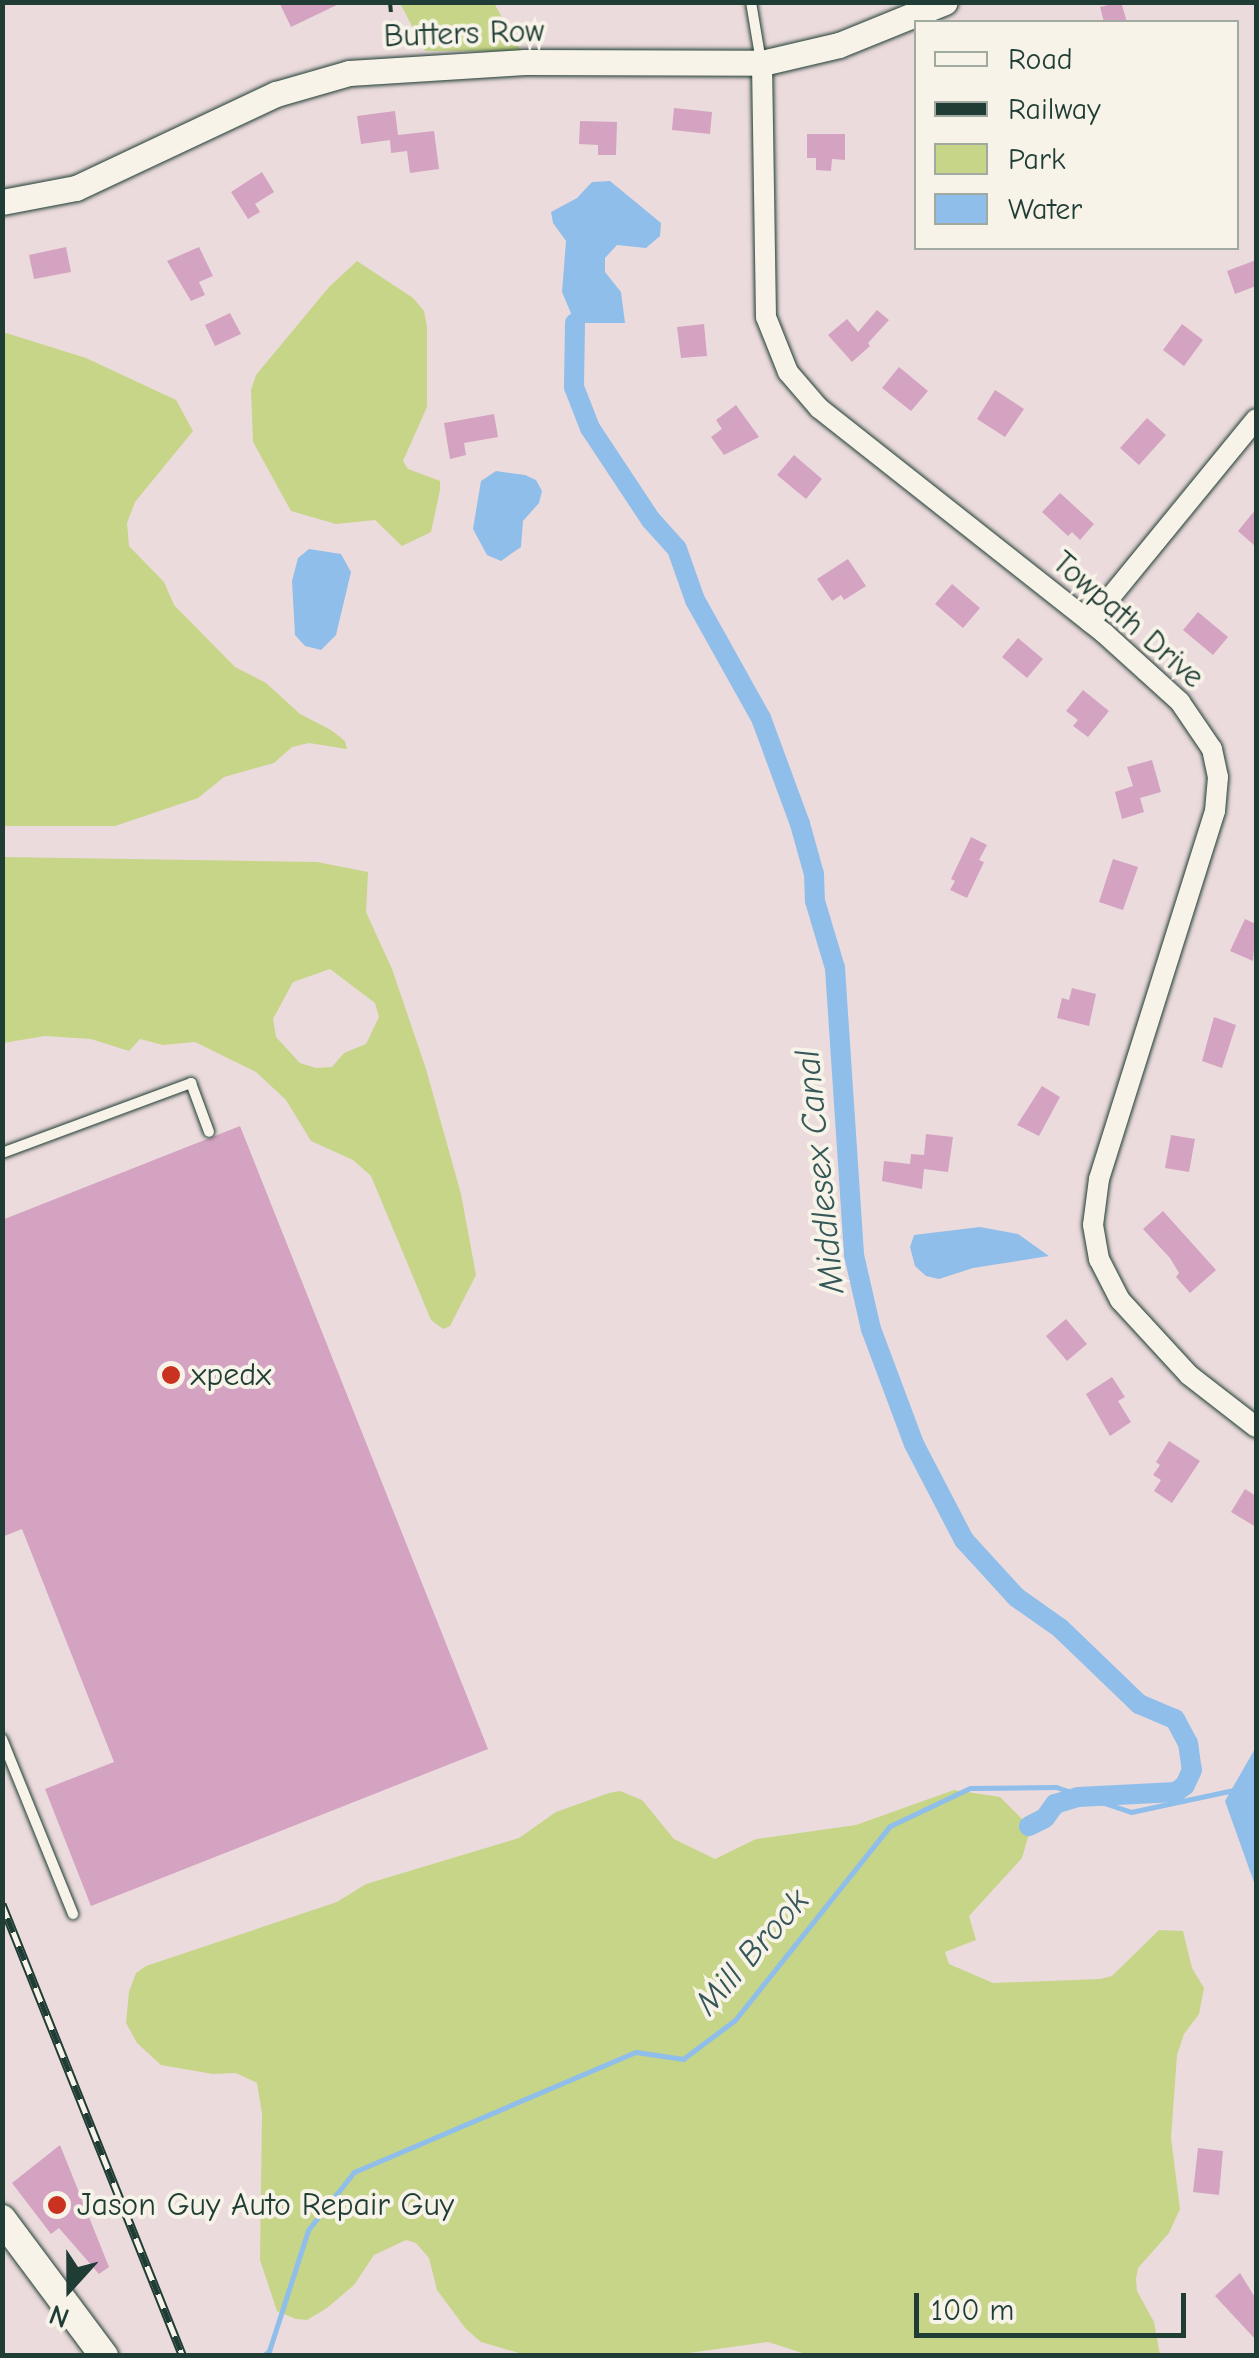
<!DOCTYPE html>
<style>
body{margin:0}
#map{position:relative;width:1259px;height:2358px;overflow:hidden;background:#ecdbdc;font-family:"Comic Neue",sans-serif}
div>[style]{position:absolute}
.green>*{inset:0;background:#c6d588}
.water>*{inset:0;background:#8fbeea}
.stream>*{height:5px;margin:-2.5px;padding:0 2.5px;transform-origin:2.5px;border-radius:2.5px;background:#8fbeea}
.canal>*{height:20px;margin:-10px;padding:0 10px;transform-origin:10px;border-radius:10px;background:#8fbeea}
.building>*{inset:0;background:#d3a3c1}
.path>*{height:4px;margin-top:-2px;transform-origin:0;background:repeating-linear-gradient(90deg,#1f3d34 0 10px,transparent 0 18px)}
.roads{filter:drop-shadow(0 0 2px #1f3d34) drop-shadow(0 0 2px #1f3d34)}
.service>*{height:10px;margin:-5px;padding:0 5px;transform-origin:5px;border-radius:5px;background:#f7f3e8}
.minor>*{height:20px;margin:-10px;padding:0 10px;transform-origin:10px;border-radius:10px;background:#f7f3e8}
.tertiary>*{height:25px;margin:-12.5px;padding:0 12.5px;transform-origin:12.5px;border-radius:12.5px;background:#f7f3e8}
.secondary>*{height:28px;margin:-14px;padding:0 14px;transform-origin:14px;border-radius:14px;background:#f7f3e8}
.rail>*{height:9px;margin-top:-4.5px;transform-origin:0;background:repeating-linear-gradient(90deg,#f7f3e8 0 15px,#1f3d34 0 30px);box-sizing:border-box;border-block:2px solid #1f3d34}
.dots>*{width:28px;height:28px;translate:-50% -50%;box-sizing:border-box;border:5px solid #f7f3e8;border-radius:50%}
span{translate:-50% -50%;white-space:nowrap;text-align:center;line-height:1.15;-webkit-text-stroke:8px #f7f3e8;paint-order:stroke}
.street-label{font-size:32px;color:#1f3d34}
.poi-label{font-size:32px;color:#1f3d34}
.left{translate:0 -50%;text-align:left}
.water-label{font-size:35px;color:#355758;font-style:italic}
.frame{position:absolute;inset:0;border:5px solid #1f3d34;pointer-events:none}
.legend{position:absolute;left:914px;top:20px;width:325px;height:230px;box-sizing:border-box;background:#f7f3e8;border:2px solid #a1aaa0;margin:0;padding:12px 18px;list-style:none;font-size:30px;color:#1f3d34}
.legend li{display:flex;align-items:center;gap:20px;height:50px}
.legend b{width:50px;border:2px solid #a1aaa0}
.north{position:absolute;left:20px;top:2238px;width:100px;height:100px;-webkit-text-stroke:8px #f7f3e8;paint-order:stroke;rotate:201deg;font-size:28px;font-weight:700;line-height:40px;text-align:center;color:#1f3d34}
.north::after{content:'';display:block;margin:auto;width:35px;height:45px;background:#1f3d34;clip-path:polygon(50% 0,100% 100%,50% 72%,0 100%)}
.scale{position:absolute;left:914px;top:2293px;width:272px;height:45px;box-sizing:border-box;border:5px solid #1f3d34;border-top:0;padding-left:12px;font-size:30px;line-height:35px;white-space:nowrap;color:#1f3d34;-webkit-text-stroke:8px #f7f3e8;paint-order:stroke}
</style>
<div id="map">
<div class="green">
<div style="clip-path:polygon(400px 3px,494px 3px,521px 51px,425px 51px)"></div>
<div style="clip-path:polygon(357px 261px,413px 298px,424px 311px,427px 327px,427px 407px,403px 461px,408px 469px,440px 481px,440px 490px,431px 532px,402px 546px,375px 520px,336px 524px,291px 511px,253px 442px,251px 390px,256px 375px,329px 287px)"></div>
<div style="clip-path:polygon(3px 332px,86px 358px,176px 400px,193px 431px,135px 502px,127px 523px,129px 546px,164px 582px,174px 605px,235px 667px,266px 683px,300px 714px,331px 730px,345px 741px,347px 749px,309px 743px,292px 747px,274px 763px,224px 777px,198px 798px,115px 826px,3px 826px)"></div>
<div style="clip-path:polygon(evenodd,3px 857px,317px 862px,368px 872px,366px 912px,392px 969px,426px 1069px,461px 1194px,476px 1275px,450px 1326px,443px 1329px,431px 1320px,371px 1176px,353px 1160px,311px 1141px,286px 1100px,256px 1072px,195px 1042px,163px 1045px,140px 1039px,129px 1051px,91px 1039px,45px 1036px,3px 1043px,3px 857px,330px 969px,375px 1003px,379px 1017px,366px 1044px,344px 1053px,332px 1067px,316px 1068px,300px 1063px,276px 1037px,273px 1019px,293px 982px,330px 969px)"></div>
<div style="clip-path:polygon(954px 1790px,1000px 1797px,1029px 1826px,1029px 1834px,1022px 1858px,969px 1916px,976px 1940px,945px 1952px,949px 1964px,993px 1983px,1100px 1979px,1112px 1976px,1159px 1930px,1183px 1931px,1192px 1968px,1204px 1988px,1199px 2014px,1184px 2034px,1177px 2055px,1171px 2138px,1180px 2209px,1169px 2233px,1138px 2268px,1136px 2279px,1137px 2291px,1154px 2322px,1160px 2355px,812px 2356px,768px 2342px,674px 2355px,526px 2355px,481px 2342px,466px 2329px,437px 2290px,429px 2258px,416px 2243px,406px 2240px,374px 2255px,354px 2285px,327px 2308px,307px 2320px,296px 2319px,277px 2311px,260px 2260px,262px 2113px,257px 2083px,236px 2073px,213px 2074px,161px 2065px,137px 2043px,126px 2023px,129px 1992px,136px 1973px,146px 1966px,337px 1902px,366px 1884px,519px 1838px,556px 1812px,609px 1793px,620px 1791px,642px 1800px,674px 1839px,715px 1859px,756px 1839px,856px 1825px)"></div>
</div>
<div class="water">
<div style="clip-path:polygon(610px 181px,661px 223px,660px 236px,646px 248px,617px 245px,605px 258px,605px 272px,621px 292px,625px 323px,575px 323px,562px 292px,566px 241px,553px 223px,551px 212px,577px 198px,592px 182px)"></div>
<div style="clip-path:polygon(496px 471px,525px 475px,536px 480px,542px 491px,539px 503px,523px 521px,521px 547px,501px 561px,487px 555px,473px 529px,481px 481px)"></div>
<div style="clip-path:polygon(309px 549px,341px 554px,351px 572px,336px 635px,321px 650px,305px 646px,295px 635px,292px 581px,298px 558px)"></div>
<div style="clip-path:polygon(980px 1227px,1018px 1234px,1049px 1256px,973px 1268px,939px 1279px,926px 1276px,915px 1266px,910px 1247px,914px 1235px)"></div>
<div style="clip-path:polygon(1256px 1747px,1256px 1888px,1225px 1801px)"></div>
</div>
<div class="stream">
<div style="left:263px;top:2356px;width:8px;rotate:-40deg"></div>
<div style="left:269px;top:2351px;width:127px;rotate:-72.1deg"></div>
<div style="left:308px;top:2230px;width:74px;rotate:-51.6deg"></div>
<div style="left:354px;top:2172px;width:306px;rotate:-23.1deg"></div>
<div style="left:636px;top:2052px;width:48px;rotate:8.5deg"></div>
<div style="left:683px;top:2059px;width:65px;rotate:-36.9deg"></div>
<div style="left:735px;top:2020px;width:248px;rotate:-51.4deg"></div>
<div style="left:890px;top:1826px;width:89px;rotate:-25.4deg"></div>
<div style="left:970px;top:1788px;width:86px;rotate:-0.7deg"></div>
<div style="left:1056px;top:1787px;width:79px;rotate:18.4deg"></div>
<div style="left:1131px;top:1812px;width:105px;rotate:-12.1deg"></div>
</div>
<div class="canal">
<div style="left:575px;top:323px;width:64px;rotate:90.9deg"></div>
<div style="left:574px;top:387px;width:44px;rotate:68.7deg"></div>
<div style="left:590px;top:428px;width:110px;rotate:56.5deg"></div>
<div style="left:651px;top:520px;width:39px;rotate:48deg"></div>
<div style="left:677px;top:549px;width:54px;rotate:70.6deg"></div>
<div style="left:695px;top:600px;width:135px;rotate:60.8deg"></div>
<div style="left:761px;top:718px;width:113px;rotate:69.8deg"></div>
<div style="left:800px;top:824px;width:52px;rotate:74.4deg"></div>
<div style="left:814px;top:874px;width:27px;rotate:88deg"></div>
<div style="left:815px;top:901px;width:70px;rotate:73.4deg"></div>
<div style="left:835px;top:968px;width:288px;rotate:86.2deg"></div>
<div style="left:854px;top:1255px;width:76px;rotate:77.1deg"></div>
<div style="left:871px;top:1329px;width:123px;rotate:69.5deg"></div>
<div style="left:914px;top:1444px;width:108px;rotate:62.5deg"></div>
<div style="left:964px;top:1540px;width:77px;rotate:47.6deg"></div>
<div style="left:1016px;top:1597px;width:54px;rotate:35.2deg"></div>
<div style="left:1060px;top:1628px;width:110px;rotate:43.9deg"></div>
<div style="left:1139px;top:1704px;width:39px;rotate:23deg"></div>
<div style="left:1175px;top:1719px;width:27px;rotate:62deg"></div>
<div style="left:1188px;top:1743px;width:27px;rotate:82deg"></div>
<div style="left:1192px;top:1770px;width:17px;rotate:115deg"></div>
<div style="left:1185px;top:1785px;width:11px;rotate:142deg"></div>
<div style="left:1176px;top:1792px;width:98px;rotate:177.1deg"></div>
<div style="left:1078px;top:1797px;width:24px;rotate:163deg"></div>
<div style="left:1055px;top:1804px;width:17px;rotate:126deg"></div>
<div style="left:1045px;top:1818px;width:18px;rotate:153deg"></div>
</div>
<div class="building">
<div style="clip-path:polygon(279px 2px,343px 2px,291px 27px)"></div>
<div style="clip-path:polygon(1121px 2px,1127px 22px,1104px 22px,1100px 7px)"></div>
<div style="clip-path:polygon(674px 108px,712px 112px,710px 134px,672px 130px)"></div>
<div style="clip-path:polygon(395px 111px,398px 135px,434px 131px,439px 169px,410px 173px,407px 151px,391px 153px,390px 140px,361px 144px,357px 116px)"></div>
<div style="clip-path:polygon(580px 121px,617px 122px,616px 155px,598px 155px,598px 145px,579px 144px)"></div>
<div style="clip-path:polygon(807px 134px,845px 134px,845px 160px,832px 159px,831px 171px,816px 170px,816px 158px,807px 158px)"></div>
<div style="clip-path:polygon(262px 172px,274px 192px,255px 204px,260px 212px,248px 219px,231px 192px)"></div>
<div style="clip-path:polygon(66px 247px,71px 272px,34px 279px,29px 255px)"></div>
<div style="clip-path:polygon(199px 247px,213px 276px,199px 282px,205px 295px,191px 301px,167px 261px)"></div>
<div style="clip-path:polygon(1256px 260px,1256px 286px,1235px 294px,1227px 271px)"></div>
<div style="clip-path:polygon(877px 310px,889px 320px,868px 343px,870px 346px,852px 362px,828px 335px,847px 319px,858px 332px)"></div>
<div style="clip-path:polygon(230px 313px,241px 334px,215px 346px,205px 325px)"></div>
<div style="clip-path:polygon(704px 324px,707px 356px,681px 358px,677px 327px)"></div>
<div style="clip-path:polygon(1182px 324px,1203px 340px,1184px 366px,1163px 350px)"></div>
<div style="clip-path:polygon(899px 367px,928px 391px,911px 411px,882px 388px)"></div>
<div style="clip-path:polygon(995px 390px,1024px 409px,1005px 437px,977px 419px)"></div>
<div style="clip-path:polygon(736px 405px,759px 437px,724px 455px,711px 437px,722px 429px,716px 420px)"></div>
<div style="clip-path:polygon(494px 414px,498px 437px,464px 443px,466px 455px,450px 459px,444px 423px)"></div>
<div style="clip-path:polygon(1147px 418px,1166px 435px,1139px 465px,1120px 448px)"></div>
<div style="clip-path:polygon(794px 455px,822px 479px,806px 499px,777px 475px)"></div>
<div style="clip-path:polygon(1060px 493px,1094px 524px,1080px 540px,1072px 532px,1068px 536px,1042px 512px)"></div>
<div style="clip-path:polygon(1256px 509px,1256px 547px,1238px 531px)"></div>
<div style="clip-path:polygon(848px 559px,866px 586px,844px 600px,841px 595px,832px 601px,817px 579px)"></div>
<div style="clip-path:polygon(952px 584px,980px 608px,963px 628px,935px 604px)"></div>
<div style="clip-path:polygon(1198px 612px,1228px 637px,1213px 655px,1183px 630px)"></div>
<div style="clip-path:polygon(1018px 638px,1043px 659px,1027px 678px,1002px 657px)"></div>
<div style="clip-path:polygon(1083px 690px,1109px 711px,1088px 737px,1073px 726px,1078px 720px,1066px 711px)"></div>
<div style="clip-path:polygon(1152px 760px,1161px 792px,1140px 798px,1144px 812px,1122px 819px,1115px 792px,1133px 786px,1127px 767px)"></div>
<div style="clip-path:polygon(971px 837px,987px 845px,979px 860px,984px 862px,967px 898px,950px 890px,955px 881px,951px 879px)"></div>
<div style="clip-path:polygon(1113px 859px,1138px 867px,1123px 910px,1099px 902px)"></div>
<div style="clip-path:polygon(1245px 919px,1256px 924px,1253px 961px,1230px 951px)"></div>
<div style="clip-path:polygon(1072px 988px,1096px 994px,1089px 1026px,1057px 1018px,1062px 998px,1069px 1000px)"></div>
<div style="clip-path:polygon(1214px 1017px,1236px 1025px,1222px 1068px,1202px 1061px)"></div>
<div style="clip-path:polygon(1042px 1086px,1060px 1097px,1039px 1136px,1017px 1125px)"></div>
<div style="clip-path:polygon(240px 1126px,488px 1749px,91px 1906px,45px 1789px,114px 1762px,22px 1529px,2px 1537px,2px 1220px)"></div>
<div style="clip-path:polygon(926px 1134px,953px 1137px,948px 1172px,924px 1169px,922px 1189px,882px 1181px,884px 1161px,910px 1164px,911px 1154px,924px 1155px)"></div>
<div style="clip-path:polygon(1171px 1135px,1195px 1139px,1189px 1172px,1165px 1168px)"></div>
<div style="clip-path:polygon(1163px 1211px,1216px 1270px,1190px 1293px,1176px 1277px,1179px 1273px,1170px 1258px,1143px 1229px)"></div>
<div style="clip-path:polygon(1066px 1319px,1087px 1344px,1067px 1361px,1046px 1336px)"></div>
<div style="clip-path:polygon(1112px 1377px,1125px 1397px,1118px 1401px,1131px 1422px,1110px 1436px,1086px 1394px)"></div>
<div style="clip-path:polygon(1169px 1441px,1200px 1461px,1172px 1503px,1154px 1491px,1161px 1480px,1153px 1475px,1160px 1465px,1156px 1462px)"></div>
<div style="clip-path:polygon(1245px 1489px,1256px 1496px,1256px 1527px,1231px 1512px)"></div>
<div style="clip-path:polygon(60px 2145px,109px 2267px,99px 2274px,59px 2228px,51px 2234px,12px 2183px)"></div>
<div style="clip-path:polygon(1198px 2148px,1223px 2151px,1219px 2195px,1193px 2192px)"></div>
<div style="clip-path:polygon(1240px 2273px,1256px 2299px,1256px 2340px,1215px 2296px)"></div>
</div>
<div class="path">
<div style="left:390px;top:2px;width:46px;rotate:85deg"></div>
</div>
<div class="roads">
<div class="service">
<div style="left:751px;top:2px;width:61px;rotate:80.5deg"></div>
<div style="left:2px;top:1153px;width:202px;rotate:-20.3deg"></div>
<div style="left:191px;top:1083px;width:52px;rotate:69.8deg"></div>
<div style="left:2px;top:1739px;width:189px;rotate:67.9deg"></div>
</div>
<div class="minor">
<div style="left:762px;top:63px;width:254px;rotate:89.1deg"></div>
<div style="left:766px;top:317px;width:59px;rotate:68.2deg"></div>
<div style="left:788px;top:372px;width:48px;rotate:49.3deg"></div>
<div style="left:819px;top:408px;width:363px;rotate:38.3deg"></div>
<div style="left:1104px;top:633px;width:103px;rotate:42.2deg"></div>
<div style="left:1180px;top:702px;width:57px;rotate:55.8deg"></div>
<div style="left:1212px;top:749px;width:29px;rotate:78deg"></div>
<div style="left:1218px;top:777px;width:34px;rotate:95deg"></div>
<div style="left:1215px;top:811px;width:386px;rotate:107.5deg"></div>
<div style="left:1099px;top:1179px;width:46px;rotate:97.4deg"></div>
<div style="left:1093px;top:1225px;width:35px;rotate:80deg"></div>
<div style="left:1099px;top:1259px;width:46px;rotate:62.9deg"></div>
<div style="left:1120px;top:1300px;width:102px;rotate:47.4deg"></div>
<div style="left:1189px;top:1375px;width:85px;rotate:37.8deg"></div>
<div style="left:1090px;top:622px;width:262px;rotate:-50.7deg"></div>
</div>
<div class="tertiary">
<div style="left:2px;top:202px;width:75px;rotate:-10.7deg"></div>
<div style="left:76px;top:188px;width:221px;rotate:-25.2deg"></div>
<div style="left:276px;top:94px;width:76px;rotate:-16deg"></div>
<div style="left:349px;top:73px;width:176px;rotate:-3.6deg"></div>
<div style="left:525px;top:62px;width:237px;rotate:0.2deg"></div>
<div style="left:762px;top:63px;width:79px;rotate:-13.2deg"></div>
<div style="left:839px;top:45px;width:114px;rotate:-22.1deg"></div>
</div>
<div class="secondary">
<div style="left:2px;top:2219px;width:171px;rotate:53.3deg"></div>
</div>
</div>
<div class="rail">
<div style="left:2px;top:1904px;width:487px;rotate:68.2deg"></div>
</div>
<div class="dots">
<div style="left:171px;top:1375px;background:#c8321e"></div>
<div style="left:57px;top:2205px;background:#c8321e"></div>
</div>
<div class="street-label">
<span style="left:464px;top:34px;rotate:-2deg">Butters Row</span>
<span style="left:1128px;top:620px;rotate:41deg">Towpath Drive</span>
</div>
<div class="poi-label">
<span class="left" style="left:191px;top:1375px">xpedx</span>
<span class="left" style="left:77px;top:2205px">Jason Guy Auto Repair Guy</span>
</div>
<div class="water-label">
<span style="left:820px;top:1172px;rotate:-96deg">Middlesex Canal</span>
<span style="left:752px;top:1952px;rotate:-49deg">Mill Brook</span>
</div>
<div class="frame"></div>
<ul class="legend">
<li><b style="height:12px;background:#f7f3e8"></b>Road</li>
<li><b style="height:12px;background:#1f3d34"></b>Railway</li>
<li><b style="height:28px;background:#c6d588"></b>Park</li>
<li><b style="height:28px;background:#8fbeea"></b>Water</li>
</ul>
<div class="north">N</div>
<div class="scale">100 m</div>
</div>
